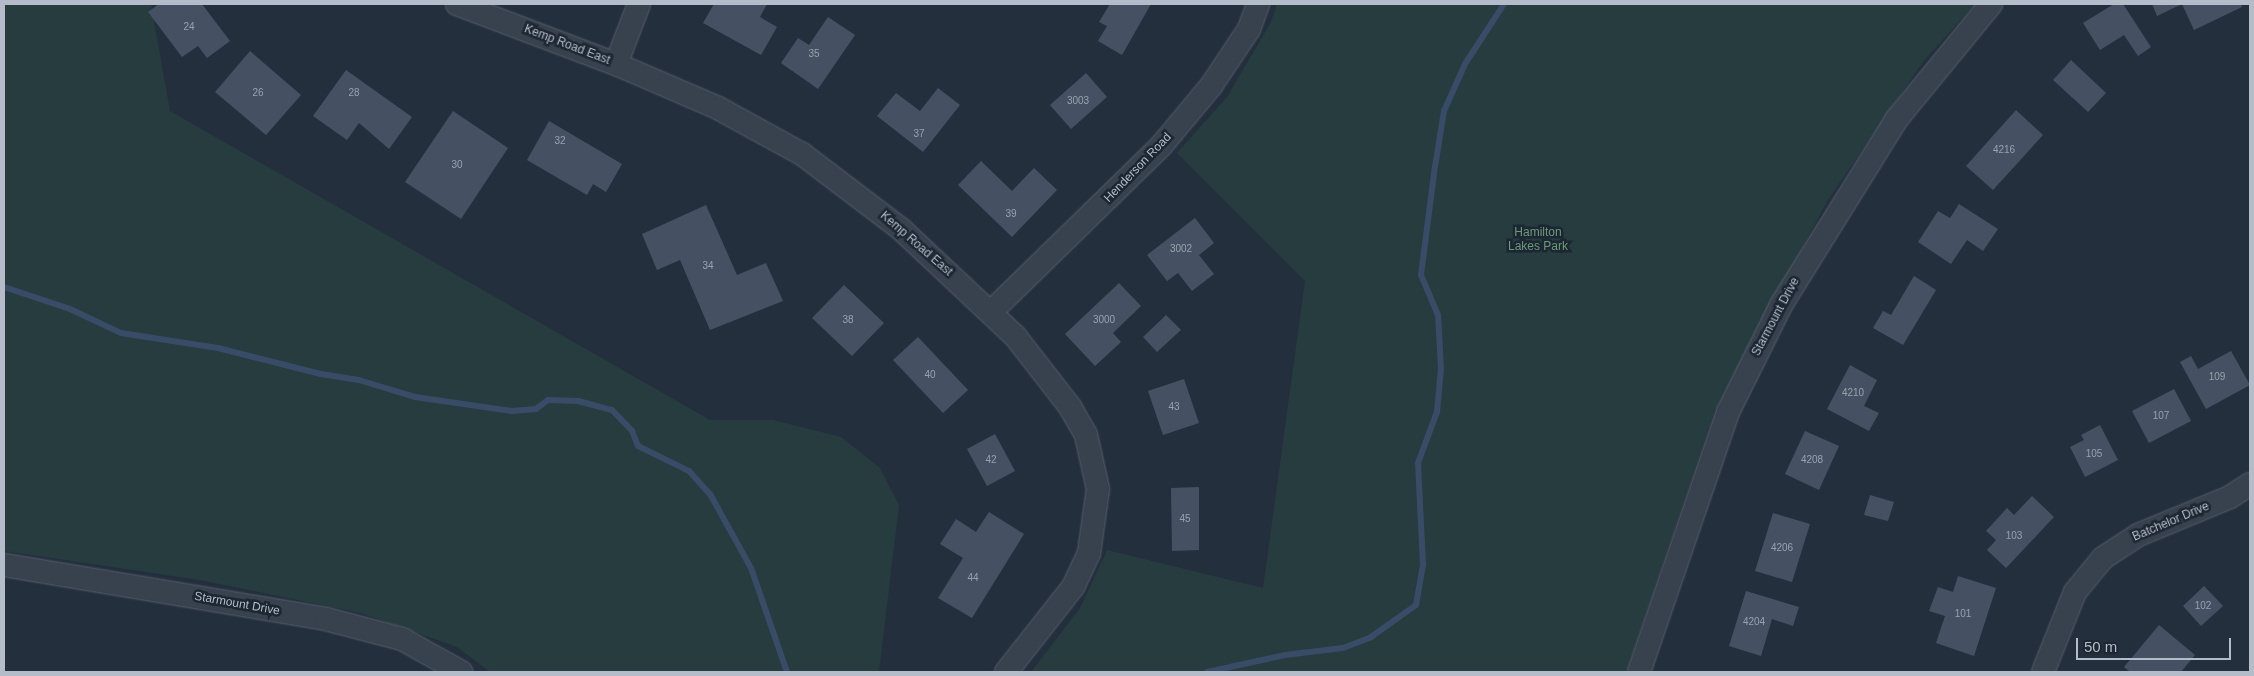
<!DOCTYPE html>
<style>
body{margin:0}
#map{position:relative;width:2254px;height:676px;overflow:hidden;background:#242f3e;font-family:Helvetica,sans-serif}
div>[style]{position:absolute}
.green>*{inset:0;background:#263c3f}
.stream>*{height:6px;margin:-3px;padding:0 3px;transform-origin:3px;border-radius:3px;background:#394c67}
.building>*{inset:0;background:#455162}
.roads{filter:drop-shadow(0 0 1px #565f6c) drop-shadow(0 0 1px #565f6c)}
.minor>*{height:22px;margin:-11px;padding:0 11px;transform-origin:11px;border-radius:11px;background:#38414e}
span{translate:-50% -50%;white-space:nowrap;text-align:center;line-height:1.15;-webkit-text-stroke:5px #1d2633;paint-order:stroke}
.number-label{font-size:10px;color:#98a1af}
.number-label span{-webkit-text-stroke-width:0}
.street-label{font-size:12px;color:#b4bcc9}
.park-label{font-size:12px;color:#6b9a76}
.frame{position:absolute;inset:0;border:5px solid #b4bcc9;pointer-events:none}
.scale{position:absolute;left:2076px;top:638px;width:155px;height:22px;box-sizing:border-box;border:2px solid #b4bcc9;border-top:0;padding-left:6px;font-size:15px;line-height:18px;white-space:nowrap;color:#b4bcc9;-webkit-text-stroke:4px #1d2633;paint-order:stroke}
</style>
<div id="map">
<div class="green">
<div style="clip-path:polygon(4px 4px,151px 4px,170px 111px,710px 420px,773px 420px,841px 437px,880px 468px,899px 505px,879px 672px,490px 672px,457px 647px,361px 613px,200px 580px,4px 551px)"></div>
<div style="clip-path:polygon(1277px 4px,1975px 4px,1923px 62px,1828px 200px,1715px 410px,1626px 672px,1031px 672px,1080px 608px,1107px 550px,1263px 588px,1305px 281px,1177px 153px,1227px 97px,1271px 22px)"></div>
</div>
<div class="stream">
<div style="left:4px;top:287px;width:70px;rotate:18.4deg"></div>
<div style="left:70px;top:309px;width:56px;rotate:25.2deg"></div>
<div style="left:121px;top:333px;width:98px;rotate:8.8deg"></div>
<div style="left:218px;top:348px;width:106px;rotate:14.2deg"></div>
<div style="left:321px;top:374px;width:38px;rotate:9deg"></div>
<div style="left:359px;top:380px;width:59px;rotate:16.9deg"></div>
<div style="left:415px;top:397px;width:98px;rotate:8.2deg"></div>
<div style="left:512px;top:411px;width:24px;rotate:-5deg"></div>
<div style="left:536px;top:409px;width:15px;rotate:-37deg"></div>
<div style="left:548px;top:400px;width:30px;rotate:2deg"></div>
<div style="left:578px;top:401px;width:35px;rotate:15deg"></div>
<div style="left:612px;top:410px;width:29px;rotate:46deg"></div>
<div style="left:632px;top:431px;width:16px;rotate:68deg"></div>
<div style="left:638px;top:446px;width:57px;rotate:26.1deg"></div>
<div style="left:689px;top:471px;width:31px;rotate:48deg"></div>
<div style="left:710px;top:494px;width:85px;rotate:61deg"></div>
<div style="left:751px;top:568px;width:110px;rotate:70.9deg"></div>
<div style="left:1207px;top:672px;width:80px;rotate:-12.3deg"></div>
<div style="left:1285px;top:655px;width:58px;rotate:-6.9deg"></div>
<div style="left:1343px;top:648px;width:30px;rotate:-21deg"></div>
<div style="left:1371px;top:637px;width:55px;rotate:-35.4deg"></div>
<div style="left:1416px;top:605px;width:41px;rotate:-80.1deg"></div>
<div style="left:1423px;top:565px;width:102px;rotate:-92.8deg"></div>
<div style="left:1418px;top:463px;width:54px;rotate:-69.6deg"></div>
<div style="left:1437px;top:412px;width:44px;rotate:-84.8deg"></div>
<div style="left:1441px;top:368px;width:53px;rotate:-93.2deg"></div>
<div style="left:1438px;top:315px;width:43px;rotate:-113deg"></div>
<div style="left:1421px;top:275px;width:103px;rotate:-82.7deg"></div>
<div style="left:1434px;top:173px;width:63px;rotate:-80.8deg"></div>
<div style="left:1444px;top:111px;width:51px;rotate:-65.9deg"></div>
<div style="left:1465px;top:64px;width:72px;rotate:-57deg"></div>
</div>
<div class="building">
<div style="clip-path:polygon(159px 4px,202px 4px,230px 41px,207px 58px,198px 46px,182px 57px,148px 12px)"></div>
<div style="clip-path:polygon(714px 4px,767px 4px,760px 17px,777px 27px,761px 55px,703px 23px)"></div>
<div style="clip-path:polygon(1110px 4px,1151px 4px,1122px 55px,1098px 41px,1107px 26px,1099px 22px)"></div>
<div style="clip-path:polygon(2114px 4px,2123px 4px,2151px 47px,2138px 56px,2124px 35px,2100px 50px,2083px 23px)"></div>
<div style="clip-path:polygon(2152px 4px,2241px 4px,2242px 7px,2194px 30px,2182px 4px,2157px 16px)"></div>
<div style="clip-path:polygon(828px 17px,855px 35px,818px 89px,781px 63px,798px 38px,809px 45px)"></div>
<div style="clip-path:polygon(250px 51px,301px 95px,266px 135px,215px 92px)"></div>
<div style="clip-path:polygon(2071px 60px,2106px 93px,2088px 112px,2053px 80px)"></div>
<div style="clip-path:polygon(346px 70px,412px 117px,389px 149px,359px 123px,347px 140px,313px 116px)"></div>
<div style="clip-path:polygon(1086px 73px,1107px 97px,1071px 129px,1050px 105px)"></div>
<div style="clip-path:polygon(938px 88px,960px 105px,923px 152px,877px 116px,896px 93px,920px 111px)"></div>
<div style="clip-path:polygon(2016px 110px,2043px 135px,1993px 190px,1966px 166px)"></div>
<div style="clip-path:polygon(453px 111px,508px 148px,461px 219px,405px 182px)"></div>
<div style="clip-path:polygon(549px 121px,622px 164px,606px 192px,593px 184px,587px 195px,527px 160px)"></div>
<div style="clip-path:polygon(981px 161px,1012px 191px,1034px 168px,1057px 190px,1012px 237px,958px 185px)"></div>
<div style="clip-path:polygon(1959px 204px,1998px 229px,1983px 251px,1967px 240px,1951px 264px,1918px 242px,1938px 211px,1950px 218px)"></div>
<div style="clip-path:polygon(706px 205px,737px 275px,766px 263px,783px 301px,710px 330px,680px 260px,657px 270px,642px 234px)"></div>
<div style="clip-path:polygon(1195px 218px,1214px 243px,1199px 255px,1214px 274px,1192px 291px,1178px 273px,1167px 281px,1147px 255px)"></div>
<div style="clip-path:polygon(1914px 276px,1936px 290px,1903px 345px,1873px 328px,1883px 311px,1891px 315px)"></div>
<div style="clip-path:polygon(1119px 283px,1141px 306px,1113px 333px,1121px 342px,1095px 366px,1065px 334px)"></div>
<div style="clip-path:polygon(844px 285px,884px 323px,852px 356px,812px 318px)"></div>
<div style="clip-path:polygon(1166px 315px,1181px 330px,1157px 352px,1143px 337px)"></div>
<div style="clip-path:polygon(918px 337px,968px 390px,943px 413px,893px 360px)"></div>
<div style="clip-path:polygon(2231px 351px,2250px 385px,2206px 409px,2180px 362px,2191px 356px,2198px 369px)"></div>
<div style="clip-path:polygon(1850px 365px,1877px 380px,1864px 406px,1879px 413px,1869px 431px,1827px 409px)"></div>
<div style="clip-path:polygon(1184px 379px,1199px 423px,1163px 435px,1148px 391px)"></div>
<div style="clip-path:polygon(2174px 389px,2191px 421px,2149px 443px,2132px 411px)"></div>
<div style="clip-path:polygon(2100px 425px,2118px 460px,2085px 477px,2070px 447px,2084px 440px,2081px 435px)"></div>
<div style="clip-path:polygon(1805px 431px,1839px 446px,1819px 490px,1785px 474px)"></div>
<div style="clip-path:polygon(995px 434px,1015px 471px,987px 486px,967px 449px)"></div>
<div style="clip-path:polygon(1199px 487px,1199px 550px,1172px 551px,1171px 488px)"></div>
<div style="clip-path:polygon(1870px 495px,1894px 502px,1888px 521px,1864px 515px)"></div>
<div style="clip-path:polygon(2032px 496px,2054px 517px,2006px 568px,1987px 550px,1996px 540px,1986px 531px,2007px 508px,2014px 515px)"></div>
<div style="clip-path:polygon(989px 512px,1024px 534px,972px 618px,938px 598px,963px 558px,940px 544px,956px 519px,976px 532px)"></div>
<div style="clip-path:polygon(1773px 513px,1810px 524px,1792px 582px,1755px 571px)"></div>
<div style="clip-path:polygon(1958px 576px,1996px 588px,1974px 656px,1936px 643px,1945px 616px,1929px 611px,1938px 587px,1953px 592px)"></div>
<div style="clip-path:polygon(2204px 586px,2223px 606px,2201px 626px,2183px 606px)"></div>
<div style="clip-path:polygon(1746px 591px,1799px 607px,1793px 626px,1772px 619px,1761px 656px,1729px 646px)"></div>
<div style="clip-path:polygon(2159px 625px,2195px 655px,2181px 672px,2130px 672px,2124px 667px)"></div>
</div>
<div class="roads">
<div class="minor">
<div style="left:457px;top:4px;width:170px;rotate:20.7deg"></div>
<div style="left:616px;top:64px;width:111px;rotate:23.3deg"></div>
<div style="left:718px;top:108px;width:96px;rotate:28.7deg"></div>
<div style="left:802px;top:154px;width:126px;rotate:37.2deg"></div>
<div style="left:902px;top:230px;width:155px;rotate:43.2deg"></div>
<div style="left:1015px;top:336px;width:90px;rotate:52.2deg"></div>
<div style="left:1070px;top:407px;width:32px;rotate:60deg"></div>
<div style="left:1086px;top:435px;width:55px;rotate:77.5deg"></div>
<div style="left:1098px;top:489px;width:65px;rotate:98deg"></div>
<div style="left:1089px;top:553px;width:38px;rotate:115deg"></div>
<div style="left:1073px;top:587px;width:108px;rotate:128.2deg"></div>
<div style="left:616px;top:64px;width:64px;rotate:-69deg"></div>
<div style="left:992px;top:311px;width:236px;rotate:-44.3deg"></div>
<div style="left:1161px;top:146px;width:78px;rotate:-50.2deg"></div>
<div style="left:1211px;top:86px;width:69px;rotate:-56.3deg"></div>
<div style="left:1249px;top:29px;width:27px;rotate:-70deg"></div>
<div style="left:4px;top:565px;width:326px;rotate:9.5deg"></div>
<div style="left:326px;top:619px;width:79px;rotate:14.7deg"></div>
<div style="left:402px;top:639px;width:68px;rotate:29.2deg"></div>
<div style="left:1639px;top:672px;width:275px;rotate:-71.1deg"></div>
<div style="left:1728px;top:412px;width:119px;rotate:-63.6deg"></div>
<div style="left:1781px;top:305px;width:218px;rotate:-58.1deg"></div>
<div style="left:1896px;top:120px;width:150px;rotate:-50.7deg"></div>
<div style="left:2043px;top:672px;width:86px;rotate:-68.2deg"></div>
<div style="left:2075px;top:592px;width:44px;rotate:-50.5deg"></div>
<div style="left:2103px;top:558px;width:42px;rotate:-33.3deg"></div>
<div style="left:2138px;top:535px;width:100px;rotate:-22.4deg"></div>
<div style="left:2230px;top:497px;width:24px;rotate:-33deg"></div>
</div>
</div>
<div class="number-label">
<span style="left:189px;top:27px">24</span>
<span style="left:814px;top:54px">35</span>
<span style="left:258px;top:93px">26</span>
<span style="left:354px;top:93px">28</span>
<span style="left:1078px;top:101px">3003</span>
<span style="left:919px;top:134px">37</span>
<span style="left:560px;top:141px">32</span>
<span style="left:2004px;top:150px">4216</span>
<span style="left:457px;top:165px">30</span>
<span style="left:1011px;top:214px">39</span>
<span style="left:1181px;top:249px">3002</span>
<span style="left:708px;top:266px">34</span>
<span style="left:848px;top:320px">38</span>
<span style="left:1104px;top:320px">3000</span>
<span style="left:930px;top:375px">40</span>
<span style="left:2217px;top:377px">109</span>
<span style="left:1853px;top:393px">4210</span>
<span style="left:1174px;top:407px">43</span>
<span style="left:2161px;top:416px">107</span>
<span style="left:2094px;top:454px">105</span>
<span style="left:991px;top:460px">42</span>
<span style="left:1812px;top:460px">4208</span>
<span style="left:1185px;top:519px">45</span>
<span style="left:2014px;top:536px">103</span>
<span style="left:1782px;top:548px">4206</span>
<span style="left:973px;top:578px">44</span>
<span style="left:2203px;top:606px">102</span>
<span style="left:1963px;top:614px">101</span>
<span style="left:1754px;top:622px">4204</span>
</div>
<div class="street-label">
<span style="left:567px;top:45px;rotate:21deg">Kemp Road East</span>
<span style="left:1138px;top:168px;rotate:-46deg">Henderson Road</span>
<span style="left:916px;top:244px;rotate:41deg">Kemp Road East</span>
<span style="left:1776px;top:317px;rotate:-62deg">Starmount Drive</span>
<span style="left:2171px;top:522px;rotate:-23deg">Batchelor Drive</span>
<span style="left:237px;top:604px;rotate:10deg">Starmount Drive</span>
</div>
<div class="park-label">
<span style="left:1538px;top:240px">Hamilton<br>Lakes Park</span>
</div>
<div class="frame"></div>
<div class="scale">50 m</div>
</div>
